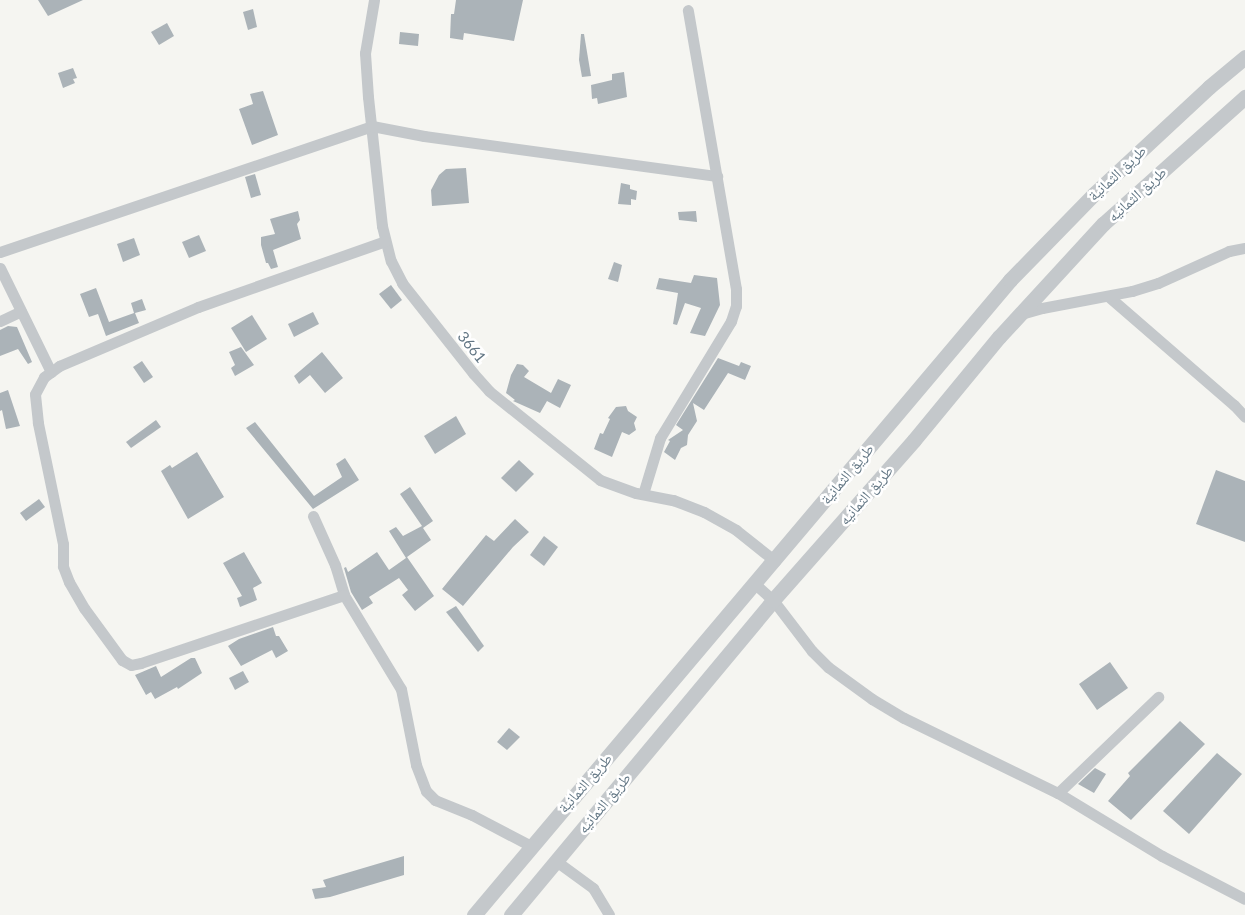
<!DOCTYPE html>
<meta charset="utf-8">
<style>
body{margin:0}
#map{position:relative;width:1245px;height:915px;overflow:hidden;background:#f5f5f1;font-family:Lato,"Noto Naskh Arabic",sans-serif}
div>[style]{position:absolute}
.building>*{inset:0;background:#abb3b8}
.minor>*{height:11px;margin:-5.5px;padding:0 5.5px;transform-origin:5.5px;border-radius:5.5px;background:#c4c8cb}
.tertiary>*{height:15px;margin:-7.5px;padding:0 7.5px;transform-origin:7.5px;border-radius:7.5px;background:#c4c8cb}
span{translate:-50% -50%;white-space:nowrap;text-align:center;line-height:1.15;-webkit-text-stroke:5px #fff;paint-order:stroke}
.street-label{font-size:15px;color:#627684}
</style>
<div id="map">
<div class="building">
<div style="clip-path:polygon(38px 0,83px 0,48px 16px)"></div>
<div style="clip-path:polygon(456px 0,523px 0,514px 41px,464px 33px,463px 40px,450px 38px,451px 14px,454px 14px)"></div>
<div style="clip-path:polygon(253px 9px,257px 27px,248px 30px,243px 12px)"></div>
<div style="clip-path:polygon(167px 23px,174px 36px,159px 45px,151px 32px)"></div>
<div style="clip-path:polygon(400px 32px,419px 34px,418px 46px,399px 44px)"></div>
<div style="clip-path:polygon(581px 34px,584px 34px,591px 76px,582px 77px,579px 60px)"></div>
<div style="clip-path:polygon(73px 68px,77px 78px,73px 79px,75px 83px,63px 88px,58px 73px)"></div>
<div style="clip-path:polygon(624px 72px,627px 97px,598px 104px,597px 98px,592px 99px,591px 85px,612px 80px,612px 74px)"></div>
<div style="clip-path:polygon(263px 91px,278px 135px,252px 145px,239px 109px,253px 104px,250px 94px)"></div>
<div style="clip-path:polygon(466px 168px,469px 203px,432px 206px,431px 190px,439px 175px,446px 169px)"></div>
<div style="clip-path:polygon(255px 174px,261px 195px,251px 198px,245px 177px)"></div>
<div style="clip-path:polygon(621px 183px,630px 185px,630px 189px,637px 191px,636px 200px,631px 199px,631px 205px,618px 204px)"></div>
<div style="clip-path:polygon(298px 211px,300px 220px,297px 224px,301px 239px,273px 250px,278px 267px,271px 269px,268px 263px,266px 263px,261px 245px,261px 237px,275px 234px,270px 219px)"></div>
<div style="clip-path:polygon(696px 211px,697px 222px,679px 220px,678px 212px)"></div>
<div style="clip-path:polygon(199px 235px,206px 251px,189px 258px,182px 242px)"></div>
<div style="clip-path:polygon(134px 238px,140px 255px,123px 262px,117px 244px)"></div>
<div style="clip-path:polygon(614px 262px,622px 265px,618px 282px,608px 279px)"></div>
<div style="clip-path:polygon(694px 275px,717px 278px,720px 305px,705px 336px,690px 333px,701px 308px,685px 303px,677px 325px,673px 324px,678px 293px,656px 289px,659px 278px,691px 283px)"></div>
<div style="clip-path:polygon(391px 285px,402px 300px,391px 309px,379px 294px)"></div>
<div style="clip-path:polygon(96px 288px,109px 322px,134px 313px,131px 303px,142px 299px,146px 310px,135px 313px,139px 323px,106px 336px,98px 314px,89px 317px,80px 294px)"></div>
<div style="clip-path:polygon(313px 312px,319px 324px,294px 337px,288px 324px)"></div>
<div style="clip-path:polygon(252px 315px,267px 339px,246px 352px,231px 328px)"></div>
<div style="clip-path:polygon(8px 326px,17px 327px,32px 362px,28px 364px,18px 349px,0 356px,0 330px)"></div>
<div style="clip-path:polygon(241px 347px,254px 365px,235px 376px,231px 368px,235px 365px,229px 352px)"></div>
<div style="clip-path:polygon(322px 352px,343px 378px,325px 393px,310px 375px,299px 384px,294px 376px)"></div>
<div style="clip-path:polygon(718px 358px,739px 366px,741px 362px,751px 366px,745px 380px,728px 373px,704px 410px,693px 403px,697px 421px,688px 435px,687px 445px,681px 448px,675px 460px,664px 452px,670px 441px,668px 440px,683px 430px,676px 425px)"></div>
<div style="clip-path:polygon(142px 361px,153px 377px,144px 383px,133px 367px)"></div>
<div style="clip-path:polygon(517px 364px,523px 365px,529px 371px,524px 377px,551px 393px,558px 379px,571px 385px,560px 408px,547px 401px,540px 413px,513px 401px,515px 400px,506px 393px,511px 375px)"></div>
<div style="clip-path:polygon(8px 390px,20px 426px,6px 429px,2px 410px,0 411px,0 393px)"></div>
<div style="clip-path:polygon(626px 406px,628px 411px,637px 417px,634px 423px,636px 430px,629px 435px,622px 432px,612px 457px,594px 449px,600px 433px,603px 434px,610px 419px,608px 418px,616px 407px)"></div>
<div style="clip-path:polygon(456px 416px,466px 434px,435px 454px,424px 436px)"></div>
<div style="clip-path:polygon(156px 420px,161px 427px,131px 448px,126px 442px)"></div>
<div style="clip-path:polygon(255px 422px,314px 496px,342px 477px,336px 464px,345px 458px,359px 480px,313px 509px,246px 428px)"></div>
<div style="clip-path:polygon(197px 452px,224px 497px,188px 519px,161px 471px,170px 465px,172px 468px)"></div>
<div style="clip-path:polygon(519px 460px,534px 474px,516px 492px,501px 478px)"></div>
<div style="clip-path:polygon(1216px 470px,1245px 481px,1245px 542px,1196px 524px)"></div>
<div style="clip-path:polygon(410px 487px,433px 521px,423px 528px,431px 540px,407px 557px,434px 596px,415px 611px,402px 595px,408px 590px,399px 578px,369px 597px,373px 603px,362px 610px,351px 592px,344px 568px,346px 567px,348px 572px,377px 552px,389px 570px,406px 558px,389px 531px,396px 527px,403px 536px,422px 526px,400px 494px)"></div>
<div style="clip-path:polygon(39px 499px,45px 507px,26px 521px,20px 513px)"></div>
<div style="clip-path:polygon(515px 519px,529px 532px,513px 547px,463px 606px,442px 589px,486px 535px,494px 541px)"></div>
<div style="clip-path:polygon(544px 536px,558px 547px,544px 566px,530px 555px)"></div>
<div style="clip-path:polygon(244px 552px,262px 583px,253px 588px,257px 600px,240px 607px,237px 598px,242px 596px,223px 563px)"></div>
<div style="clip-path:polygon(456px 606px,484px 646px,478px 652px,446px 612px)"></div>
<div style="clip-path:polygon(273px 627px,276px 636px,279px 636px,288px 651px,276px 658px,272px 650px,241px 666px,228px 646px,239px 639px)"></div>
<div style="clip-path:polygon(191px 658px,195px 658px,202px 673px,178px 689px,177px 687px,155px 699px,151px 692px,146px 695px,135px 675px,156px 666px,161px 677px)"></div>
<div style="clip-path:polygon(1110px 662px,1128px 688px,1097px 710px,1079px 684px)"></div>
<div style="clip-path:polygon(243px 671px,249px 682px,235px 690px,229px 678px)"></div>
<div style="clip-path:polygon(1180px 721px,1205px 744px,1131px 820px,1108px 801px,1130px 776px,1128px 773px)"></div>
<div style="clip-path:polygon(509px 728px,520px 737px,507px 750px,497px 742px)"></div>
<div style="clip-path:polygon(1217px 753px,1242px 774px,1189px 834px,1163px 811px)"></div>
<div style="clip-path:polygon(1095px 768px,1106px 774px,1094px 793px,1078px 784px)"></div>
<div style="clip-path:polygon(404px 856px,404px 875px,330px 897px,315px 899px,312px 889px,326px 887px,323px 880px)"></div>
</div>
<div class="minor">
<div style="left:374px;top:0;width:54px;rotate:99.6deg"></div>
<div style="left:365px;top:53px;width:44px;rotate:86.1deg"></div>
<div style="left:368px;top:97px;width:130px;rotate:83.8deg"></div>
<div style="left:382px;top:226px;width:36px;rotate:76deg"></div>
<div style="left:391px;top:261px;width:25px;rotate:63deg"></div>
<div style="left:402px;top:283px;width:115px;rotate:51.7deg"></div>
<div style="left:473px;top:373px;width:24px;rotate:48deg"></div>
<div style="left:489px;top:391px;width:142px;rotate:38.7deg"></div>
<div style="left:600px;top:480px;width:38px;rotate:20deg"></div>
<div style="left:636px;top:493px;width:38px;rotate:11deg"></div>
<div style="left:673px;top:500px;width:33px;rotate:21deg"></div>
<div style="left:704px;top:512px;width:37px;rotate:29deg"></div>
<div style="left:736px;top:530px;width:50px;rotate:38.5deg"></div>
<div style="left:0;top:252px;width:393px;rotate:-18.7deg"></div>
<div style="left:372px;top:126px;width:53px;rotate:10.9deg"></div>
<div style="left:424px;top:136px;width:296px;rotate:7.8deg"></div>
<div style="left:0;top:268px;width:116px;rotate:63.9deg"></div>
<div style="left:1108px;top:296px;width:167px;rotate:40.9deg"></div>
<div style="left:1234px;top:405px;width:16px;rotate:47deg"></div>
<div style="left:1021px;top:314px;width:22px;rotate:-16deg"></div>
<div style="left:1042px;top:308px;width:92px;rotate:-10.7deg"></div>
<div style="left:1132px;top:291px;width:27px;rotate:-17deg"></div>
<div style="left:1158px;top:283px;width:78px;rotate:-24.3deg"></div>
<div style="left:1229px;top:251px;width:16px;rotate:-11deg"></div>
<div style="left:0;top:321px;width:23px;rotate:-25deg"></div>
<div style="left:643px;top:494px;width:59px;rotate:-73.1deg"></div>
<div style="left:660px;top:438px;width:137px;rotate:-58.7deg"></div>
<div style="left:731px;top:321px;width:16px;rotate:-72deg"></div>
<div style="left:736px;top:306px;width:17px;rotate:-90deg"></div>
<div style="left:736px;top:289px;width:283px;rotate:-99.8deg"></div>
<div style="left:313px;top:516px;width:54px;rotate:65.8deg"></div>
<div style="left:335px;top:565px;width:31px;rotate:73deg"></div>
<div style="left:344px;top:595px;width:110px;rotate:58.8deg"></div>
<div style="left:401px;top:689px;width:77px;rotate:78.8deg"></div>
<div style="left:416px;top:765px;width:28px;rotate:69deg"></div>
<div style="left:426px;top:791px;width:13px;rotate:45deg"></div>
<div style="left:435px;top:800px;width:40px;rotate:22deg"></div>
<div style="left:472px;top:815px;width:67px;rotate:27.7deg"></div>
<div style="left:755px;top:584px;width:24px;rotate:42deg"></div>
<div style="left:773px;top:600px;width:64px;rotate:52.6deg"></div>
<div style="left:812px;top:651px;width:23px;rotate:45deg"></div>
<div style="left:828px;top:667px;width:54px;rotate:36deg"></div>
<div style="left:872px;top:699px;width:37px;rotate:31deg"></div>
<div style="left:904px;top:718px;width:171px;rotate:26deg"></div>
<div style="left:1058px;top:793px;width:122px;rotate:31.2deg"></div>
<div style="left:1162px;top:856px;width:93px;rotate:27.4deg"></div>
<div style="left:344px;top:595px;width:214px;rotate:161.5deg"></div>
<div style="left:141px;top:663px;width:10px;rotate:169deg"></div>
<div style="left:131px;top:665px;width:10px;rotate:-151deg"></div>
<div style="left:122px;top:660px;width:64px;rotate:-126.2deg"></div>
<div style="left:84px;top:608px;width:30px;rotate:-120deg"></div>
<div style="left:69px;top:582px;width:17px;rotate:-111deg"></div>
<div style="left:63px;top:566px;width:22px;rotate:-90deg"></div>
<div style="left:63px;top:544px;width:124px;rotate:-101.7deg"></div>
<div style="left:38px;top:423px;width:29px;rotate:-96deg"></div>
<div style="left:35px;top:394px;width:19px;rotate:-62deg"></div>
<div style="left:44px;top:377px;width:19px;rotate:-36deg"></div>
<div style="left:59px;top:366px;width:151px;rotate:-23deg"></div>
<div style="left:198px;top:307px;width:198px;rotate:-19.4deg"></div>
<div style="left:1058px;top:793px;width:139px;rotate:-43.8deg"></div>
<div style="left:556px;top:861px;width:46px;rotate:36.1deg"></div>
<div style="left:593px;top:888px;width:31px;rotate:59deg"></div>
</div>
<div class="tertiary">
<div style="left:474px;top:915px;width:831px;rotate:-49.83deg"></div>
<div style="left:1010px;top:280px;width:120px;rotate:-45.7deg"></div>
<div style="left:1094px;top:194px;width:157px;rotate:-42.9deg"></div>
<div style="left:1209px;top:87px;width:47px;rotate:-39.8deg"></div>
<div style="left:511px;top:915px;width:410px;rotate:-50.2deg"></div>
<div style="left:773px;top:600px;width:213px;rotate:-48.6deg"></div>
<div style="left:914px;top:440px;width:134px;rotate:-50.5deg"></div>
<div style="left:999px;top:337px;width:154px;rotate:-47.4deg"></div>
<div style="left:1103px;top:224px;width:191px;rotate:-41.8deg"></div>
</div>
<div class="street-label">
<span style="left:1117px;top:173px;rotate:-43deg">طريق الثمانية</span>
<span style="left:1137px;top:194px;rotate:-42deg">طريق الثمانيه</span>
<span style="left:472px;top:347px;rotate:51deg">3661</span>
<span style="left:847px;top:474px;rotate:-50deg">طريق الثمانية</span>
<span style="left:866px;top:495px;rotate:-49deg">طريق الثمانيه</span>
<span style="left:585px;top:783px;rotate:-49deg">طريق الثمانية</span>
<span style="left:604px;top:803px;rotate:-50deg">طريق الثمانيه</span>
</div>
</div>
